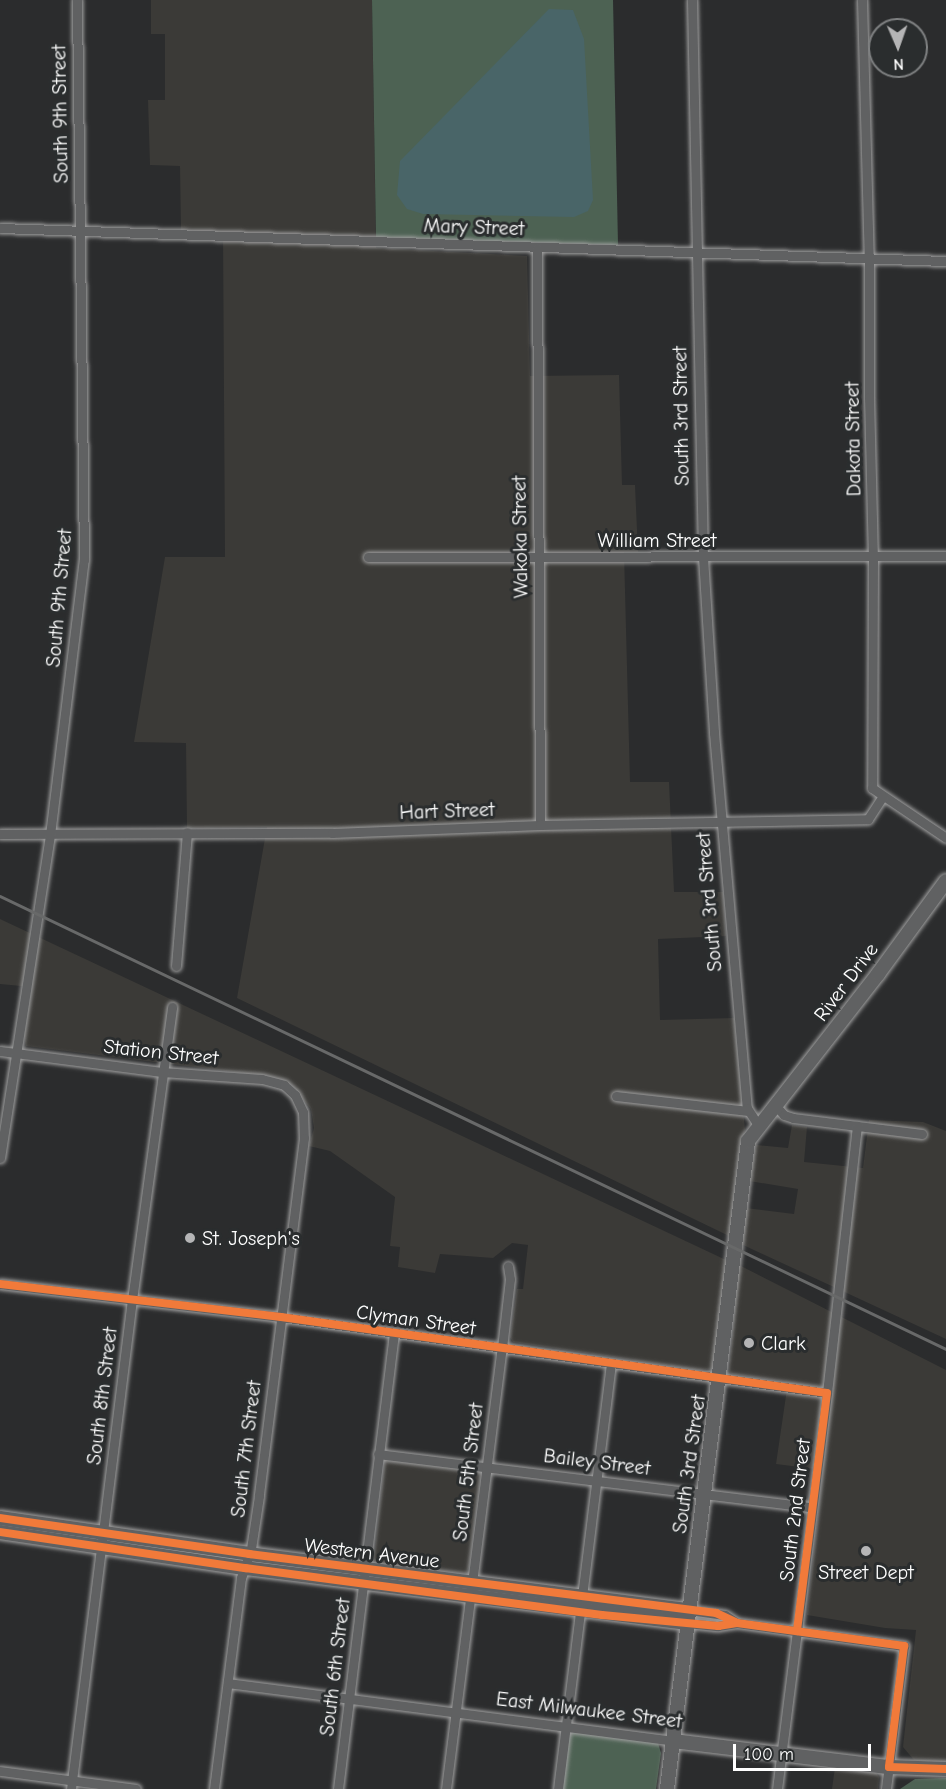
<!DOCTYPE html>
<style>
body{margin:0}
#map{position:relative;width:946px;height:1789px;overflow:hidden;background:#2b2c2d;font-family:"Comic Neue",sans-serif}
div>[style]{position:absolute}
.built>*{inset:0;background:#3b3a37}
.green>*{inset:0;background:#4d6253}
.water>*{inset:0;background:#496568}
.roads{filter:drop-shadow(0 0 2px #a0a0a0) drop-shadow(0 0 2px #a0a0a0)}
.street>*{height:9px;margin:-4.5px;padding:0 4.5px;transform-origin:4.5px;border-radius:4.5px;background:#606162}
.secondary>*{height:14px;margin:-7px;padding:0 7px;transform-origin:7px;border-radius:7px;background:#606162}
.rail>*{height:3px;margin:-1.5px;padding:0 1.5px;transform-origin:1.5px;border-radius:1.5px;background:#686969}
.cycleway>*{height:8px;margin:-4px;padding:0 4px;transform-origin:4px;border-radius:4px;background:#f17a3a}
.dots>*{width:16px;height:16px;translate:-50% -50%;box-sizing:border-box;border:3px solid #2a2d2e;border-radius:50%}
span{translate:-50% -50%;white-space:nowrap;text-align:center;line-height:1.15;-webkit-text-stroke:6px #2a2d2e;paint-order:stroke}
.street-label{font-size:20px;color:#fff}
.poi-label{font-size:20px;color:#fff}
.left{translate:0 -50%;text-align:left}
.north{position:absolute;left:868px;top:18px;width:60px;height:60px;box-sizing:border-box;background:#2a2d2e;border:2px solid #7f8182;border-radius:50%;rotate:178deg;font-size:16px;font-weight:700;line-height:24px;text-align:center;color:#fff}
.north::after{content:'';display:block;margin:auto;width:21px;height:27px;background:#b5b5b6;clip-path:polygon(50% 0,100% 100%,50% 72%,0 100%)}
.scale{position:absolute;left:733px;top:1744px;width:138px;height:27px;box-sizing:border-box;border:3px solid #fff;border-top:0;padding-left:8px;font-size:18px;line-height:21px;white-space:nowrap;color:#fff;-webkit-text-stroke:4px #2a2d2e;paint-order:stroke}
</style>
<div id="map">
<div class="built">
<div style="clip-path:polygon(151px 0,372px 0,376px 248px,527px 256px,530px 376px,619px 375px,622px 485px,635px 485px,638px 552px,624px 552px,630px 782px,669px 782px,674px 892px,723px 892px,726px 936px,658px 939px,660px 1020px,734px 1018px,745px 1130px,740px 1149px,729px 1236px,237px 998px,267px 827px,187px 828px,186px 743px,134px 742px,165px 557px,225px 557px,223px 232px,181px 230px,180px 166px,150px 165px,148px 100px,165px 100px,165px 34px,151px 34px)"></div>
<div style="clip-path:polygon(0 919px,726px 1260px,713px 1369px,699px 1370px,513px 1342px,510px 1337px,517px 1289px,523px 1289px,528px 1245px,512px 1243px,493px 1258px,440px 1254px,435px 1273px,398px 1267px,400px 1247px,390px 1246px,395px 1197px,330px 1151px,309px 1146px,314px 1128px,311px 1109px,292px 1086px,286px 1083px,243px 1073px,26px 1046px,24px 1036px,32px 987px,0 984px)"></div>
<div style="clip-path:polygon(869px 1120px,923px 1122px,946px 1131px,946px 1339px,741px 1244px,746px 1208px,794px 1214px,798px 1189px,749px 1181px,756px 1145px,788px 1148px,792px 1125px,807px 1127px,804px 1162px,863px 1168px)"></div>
<div style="clip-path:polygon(739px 1265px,946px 1370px,946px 1763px,914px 1760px,903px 1747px,916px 1630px,885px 1628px,807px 1615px,823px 1470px,776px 1464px,788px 1382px,732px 1374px,729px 1371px)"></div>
<div style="clip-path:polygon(385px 1458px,481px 1470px,469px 1567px,466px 1573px,381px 1565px,374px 1560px)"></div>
<div style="clip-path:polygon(835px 1767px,876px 1773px,879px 1777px,878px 1789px,832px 1789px)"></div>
</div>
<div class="green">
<div style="clip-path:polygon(372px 0,613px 0,618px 245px,376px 237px)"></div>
<div style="clip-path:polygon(573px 1731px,658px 1743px,661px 1753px,656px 1789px,562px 1789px,568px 1736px)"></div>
<div style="clip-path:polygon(946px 1778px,946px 1789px,900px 1789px,915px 1779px)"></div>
</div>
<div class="water">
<div style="clip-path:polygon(549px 9px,573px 10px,584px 39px,593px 200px,588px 211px,574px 217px,423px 214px,407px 209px,397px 195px,400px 161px)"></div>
</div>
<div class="roads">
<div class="street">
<div style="left:692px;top:0;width:557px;rotate:88.87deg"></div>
<div style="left:703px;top:557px;width:176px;rotate:86.4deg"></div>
<div style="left:714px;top:733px;width:376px;rotate:85deg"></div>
<div style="left:747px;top:1108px;width:20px;rotate:57deg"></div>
<div style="left:862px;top:0;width:259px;rotate:88.5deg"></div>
<div style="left:869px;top:259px;width:138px;rotate:90deg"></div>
<div style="left:869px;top:397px;width:160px;rotate:88.6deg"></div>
<div style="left:873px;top:557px;width:231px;rotate:90.2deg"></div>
<div style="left:872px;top:788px;width:89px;rotate:34deg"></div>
<div style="left:0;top:228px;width:947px;rotate:2deg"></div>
<div style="left:537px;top:248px;width:577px;rotate:89.7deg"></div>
<div style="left:368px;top:557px;width:578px;rotate:-0.1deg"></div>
<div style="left:0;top:834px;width:332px;rotate:-0.2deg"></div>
<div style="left:332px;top:833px;width:208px;rotate:-2.2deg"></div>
<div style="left:540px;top:825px;width:328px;rotate:-1deg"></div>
<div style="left:868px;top:819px;width:27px;rotate:-57deg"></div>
<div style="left:176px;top:966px;width:134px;rotate:-85.3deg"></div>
<div style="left:0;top:1051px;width:163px;rotate:7.4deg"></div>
<div style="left:162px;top:1072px;width:100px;rotate:4deg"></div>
<div style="left:262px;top:1079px;width:23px;rotate:15deg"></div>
<div style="left:284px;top:1085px;width:15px;rotate:42deg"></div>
<div style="left:295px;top:1095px;width:19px;rotate:65deg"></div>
<div style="left:303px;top:1112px;width:26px;rotate:88deg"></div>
<div style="left:304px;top:1138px;width:361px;rotate:97.2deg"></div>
<div style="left:259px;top:1496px;width:54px;rotate:98.6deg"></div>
<div style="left:251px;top:1549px;width:31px;rotate:109deg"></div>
<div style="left:241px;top:1578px;width:213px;rotate:97.3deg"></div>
<div style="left:616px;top:1096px;width:133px;rotate:6.5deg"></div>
<div style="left:775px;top:1105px;width:13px;rotate:48deg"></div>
<div style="left:784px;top:1115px;width:9px;rotate:18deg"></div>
<div style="left:793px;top:1118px;width:130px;rotate:7.1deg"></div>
<div style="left:0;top:1158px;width:327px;rotate:-81.2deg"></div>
<div style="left:50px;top:835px;width:277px;rotate:-83deg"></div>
<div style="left:84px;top:560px;width:560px;rotate:-90.72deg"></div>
<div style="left:0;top:1284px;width:283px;rotate:6.7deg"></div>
<div style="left:281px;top:1317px;width:551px;rotate:7.92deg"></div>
<div style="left:378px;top:1454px;width:436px;rotate:7deg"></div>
<div style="left:689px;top:1610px;width:36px;rotate:8deg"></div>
<div style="left:725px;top:1615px;width:14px;rotate:34deg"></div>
<div style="left:687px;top:1623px;width:31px;rotate:6deg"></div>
<div style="left:718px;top:1626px;width:19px;rotate:-9deg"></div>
<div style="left:737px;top:1623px;width:169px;rotate:7.8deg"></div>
<div style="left:904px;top:1646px;width:144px;rotate:97.2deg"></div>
<div style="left:228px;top:1683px;width:449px;rotate:7.4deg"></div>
<div style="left:0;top:1771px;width:137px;rotate:7.5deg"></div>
<div style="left:71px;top:1789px;width:493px;rotate:-82.9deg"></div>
<div style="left:132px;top:1300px;width:296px;rotate:-82.2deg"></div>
<div style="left:338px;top:1789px;width:458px;rotate:-83deg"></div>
<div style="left:446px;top:1789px;width:445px;rotate:-82.8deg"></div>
<div style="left:502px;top:1348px;width:69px;rotate:-83.4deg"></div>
<div style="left:510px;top:1279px;width:13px;rotate:-99deg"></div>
<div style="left:558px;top:1789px;width:428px;rotate:-82.9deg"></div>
<div style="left:777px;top:1789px;width:399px;rotate:-82.8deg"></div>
<div style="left:827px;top:1393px;width:269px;rotate:-83.6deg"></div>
</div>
<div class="secondary">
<div style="left:0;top:1518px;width:252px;rotate:8.2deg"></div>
<div style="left:249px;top:1554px;width:444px;rotate:7.3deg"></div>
<div style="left:0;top:1532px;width:248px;rotate:8.4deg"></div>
<div style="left:245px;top:1568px;width:445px;rotate:7.1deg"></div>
<div style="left:673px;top:1741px;width:218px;rotate:6.9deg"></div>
<div style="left:889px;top:1767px;width:57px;rotate:2deg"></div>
<div style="left:667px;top:1789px;width:653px;rotate:-82.87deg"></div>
<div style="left:748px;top:1141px;width:212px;rotate:-52.1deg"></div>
<div style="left:878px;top:974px;width:115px;rotate:-53.8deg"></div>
</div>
</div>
<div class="rail">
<div style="left:0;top:896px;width:1049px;rotate:25.59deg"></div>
</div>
<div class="cycleway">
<div style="left:0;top:1284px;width:283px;rotate:6.7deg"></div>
<div style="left:281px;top:1317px;width:551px;rotate:7.92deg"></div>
<div style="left:827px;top:1393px;width:240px;rotate:97.2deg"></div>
<div style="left:0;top:1518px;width:252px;rotate:8.2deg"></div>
<div style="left:249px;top:1554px;width:471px;rotate:7.2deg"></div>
<div style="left:716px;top:1613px;width:23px;rotate:25deg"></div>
<div style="left:0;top:1532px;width:248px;rotate:8.4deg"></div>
<div style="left:245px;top:1568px;width:360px;rotate:7.5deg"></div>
<div style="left:602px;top:1615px;width:117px;rotate:5.4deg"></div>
<div style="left:718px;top:1626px;width:19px;rotate:-9deg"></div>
<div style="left:737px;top:1623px;width:169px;rotate:7.8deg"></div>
<div style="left:904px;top:1646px;width:122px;rotate:97.1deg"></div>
<div style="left:889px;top:1767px;width:57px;rotate:2deg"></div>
</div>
<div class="dots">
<div style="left:190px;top:1238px;background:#b5b5b6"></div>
<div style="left:749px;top:1343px;background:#b5b5b6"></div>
<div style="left:866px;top:1551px;background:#b5b5b6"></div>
</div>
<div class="street-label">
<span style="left:60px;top:114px;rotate:-91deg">South 9th Street</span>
<span style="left:474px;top:227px;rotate:2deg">Mary Street</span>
<span style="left:681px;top:416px;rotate:-91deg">South 3rd Street</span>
<span style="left:853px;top:439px;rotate:-91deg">Dakota Street</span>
<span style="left:520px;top:537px;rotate:-91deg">Wakoka Street</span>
<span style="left:657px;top:540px">William Street</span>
<span style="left:59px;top:598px;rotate:-85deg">South 9th Street</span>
<span style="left:447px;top:811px;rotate:-2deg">Hart Street</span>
<span style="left:709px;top:902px;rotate:-95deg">South 3rd Street</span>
<span style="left:846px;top:982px;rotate:-53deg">River Drive</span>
<span style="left:161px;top:1052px;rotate:6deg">Station Street</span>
<span style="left:416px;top:1320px;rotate:8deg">Clyman Street</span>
<span style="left:102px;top:1396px;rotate:-83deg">South 8th Street</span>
<span style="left:246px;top:1449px;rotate:-83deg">South 7th Street</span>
<span style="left:597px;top:1462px;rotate:7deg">Bailey Street</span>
<span style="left:689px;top:1464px;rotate:-82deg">South 3rd Street</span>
<span style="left:468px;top:1472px;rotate:-83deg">South 5th Street</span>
<span style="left:795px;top:1510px;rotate:-83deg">South 2nd Street</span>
<span style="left:372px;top:1553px;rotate:7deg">Western Avenue</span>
<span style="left:335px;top:1667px;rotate:-83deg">South 6th Street</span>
<span style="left:589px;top:1710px;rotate:7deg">East Milwaukee Street</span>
</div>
<div class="poi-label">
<span class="left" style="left:202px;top:1238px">St. Joseph's</span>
<span class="left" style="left:761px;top:1343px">Clark</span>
<span style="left:866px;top:1572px">Street Dept</span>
</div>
<div class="north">N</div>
<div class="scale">100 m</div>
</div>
